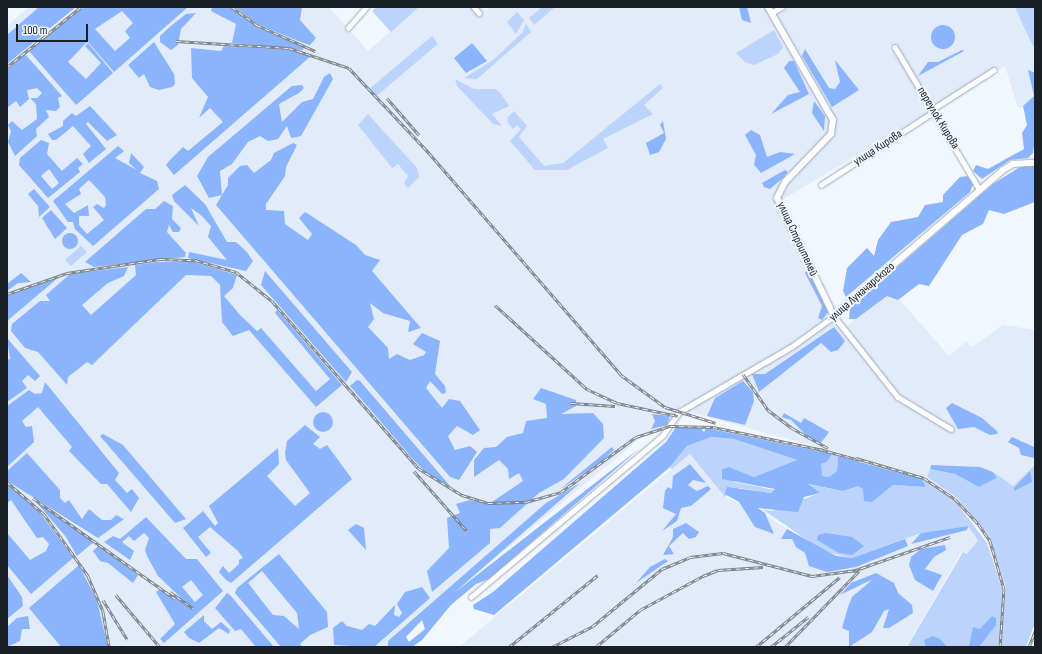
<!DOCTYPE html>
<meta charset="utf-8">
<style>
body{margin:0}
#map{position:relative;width:1042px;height:654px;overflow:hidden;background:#f2f7ff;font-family:"Sofia Sans Condensed",sans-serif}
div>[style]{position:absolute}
.built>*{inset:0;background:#e2ebfa}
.green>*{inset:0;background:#bcd3fb}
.forest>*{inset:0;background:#8ab4fd}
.round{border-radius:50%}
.roads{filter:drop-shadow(0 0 1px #9ca7b9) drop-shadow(0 0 1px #9ca7b9)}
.street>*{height:4.5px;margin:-2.25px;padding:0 2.25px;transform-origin:2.25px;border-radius:2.25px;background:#fff}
.secondary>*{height:6px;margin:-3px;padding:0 3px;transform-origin:3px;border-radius:3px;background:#fff}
.rail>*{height:3px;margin-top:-1.5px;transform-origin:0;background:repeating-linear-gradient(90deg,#f2f7ff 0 4.5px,#7b8087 0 9px);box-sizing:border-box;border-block:1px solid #7b8087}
span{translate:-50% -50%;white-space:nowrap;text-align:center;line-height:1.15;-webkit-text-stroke:4px #f2f7ff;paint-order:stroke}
.street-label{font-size:12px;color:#1b1f26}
.frame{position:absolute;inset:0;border:8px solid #1b1f26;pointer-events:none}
.scale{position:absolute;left:16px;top:24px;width:72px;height:18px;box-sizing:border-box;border:2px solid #1b1f26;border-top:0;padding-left:5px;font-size:12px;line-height:14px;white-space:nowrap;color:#1b1f26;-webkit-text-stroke:3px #f2f7ff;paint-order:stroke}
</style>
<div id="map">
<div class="built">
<div style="clip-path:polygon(29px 7px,329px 7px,368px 51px,419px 7px,482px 7px,486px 11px,491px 7px,773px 7px,777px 14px,790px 7px,1015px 7px,1035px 50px,1035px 104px,1018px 108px,1005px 66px,777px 203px,843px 329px,891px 290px,949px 356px,966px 341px,972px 347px,1003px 325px,1035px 330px,1035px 465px,1013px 487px,980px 467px,931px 465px,927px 477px,686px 411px,682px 404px,668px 425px,643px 436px,395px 641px,393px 647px,7px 647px,7px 26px)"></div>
<div style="clip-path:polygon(690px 454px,725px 497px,765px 515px,823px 551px,852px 558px,921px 533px,968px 526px,978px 539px,968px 553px,962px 551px,906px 647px,459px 647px)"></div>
</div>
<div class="green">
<div style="clip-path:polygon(376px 7px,419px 7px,391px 32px,372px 11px)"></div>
<div style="clip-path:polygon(542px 7px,555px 7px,534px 25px,529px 18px)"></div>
<div style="clip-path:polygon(1015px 7px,1034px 7px,1035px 50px,1021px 21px)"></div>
<div style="clip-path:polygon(517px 12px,524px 20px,516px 34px,507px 22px)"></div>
<div style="clip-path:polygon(526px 23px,531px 32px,477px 79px,464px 78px,493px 60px,523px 32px)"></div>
<div style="clip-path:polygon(774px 30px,783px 47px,778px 54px,754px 65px,745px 62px,736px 53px)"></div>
<div style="clip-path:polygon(432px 36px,438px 44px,374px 98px,368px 90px)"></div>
<div style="clip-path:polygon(455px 79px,474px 89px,496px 89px,501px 94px,509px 106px,492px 114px,502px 126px,493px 124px,457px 86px)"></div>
<div style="clip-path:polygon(660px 84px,663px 88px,644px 105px,653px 114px,603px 139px,608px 148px,567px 170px,535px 170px,510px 141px,521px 129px,517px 125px,513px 129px,508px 123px,507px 118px,514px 111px,527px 126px,519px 137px,544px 166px,563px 163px)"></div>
<div style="clip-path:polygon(368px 114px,417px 168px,419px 177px,408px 188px,404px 183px,408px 176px,398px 164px,392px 168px,358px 125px)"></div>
<div style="clip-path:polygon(81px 246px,87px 252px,71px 266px,65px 260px)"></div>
<div style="clip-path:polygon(711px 437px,734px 439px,797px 460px,754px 477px,729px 467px,722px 469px,734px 482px,775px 490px,771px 493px,739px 488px,725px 497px,690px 454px,672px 469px,670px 467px,687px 446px)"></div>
<div style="clip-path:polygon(832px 454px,838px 456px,837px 471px,829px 477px,821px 476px,821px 464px,827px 462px)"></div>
<div style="clip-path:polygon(1035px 465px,1035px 623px,1026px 647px,1001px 647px,1006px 588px,989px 536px,957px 498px,927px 477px,930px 469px,955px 474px,979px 487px,997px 478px,993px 472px,1013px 486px)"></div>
<div style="clip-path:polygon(922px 479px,955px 501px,987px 543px,1003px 591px,1003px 624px,998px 647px,907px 647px,963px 552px,967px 554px,978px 540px,968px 526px,921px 533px,852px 558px,823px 551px,762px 509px,772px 511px,820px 493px,805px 484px,843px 491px,858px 485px,887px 490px,893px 485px,926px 487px)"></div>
</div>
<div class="forest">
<div style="clip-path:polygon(39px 7px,76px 7px,50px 28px,44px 27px,44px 34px,7px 64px,7px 35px)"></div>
<div style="clip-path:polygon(evenodd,84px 7px,188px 7px,114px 72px,88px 42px,86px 43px,68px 62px,86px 79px,101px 63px,85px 46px,88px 43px,113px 73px,76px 105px,29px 51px,84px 7px,122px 11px,133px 23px,125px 31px,130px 38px,115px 51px,95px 29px,122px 11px)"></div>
<div style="clip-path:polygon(212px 7px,230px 7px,257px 27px,304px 46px,303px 50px,232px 43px,236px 24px,211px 11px)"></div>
<div style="clip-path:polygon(235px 7px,302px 7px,300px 20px,316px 38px,310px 45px,303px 43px,257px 24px)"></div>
<div style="clip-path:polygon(739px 7px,747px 7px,751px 23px,742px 20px)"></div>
<div style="clip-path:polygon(196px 13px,181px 29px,178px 45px,171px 50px,160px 42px,160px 36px,172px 25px,186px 14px)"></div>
<div class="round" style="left:931px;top:25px;width:24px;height:24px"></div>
<div style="clip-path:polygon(154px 42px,174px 74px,175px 84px,172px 87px,159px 90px,150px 87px,144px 74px,139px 78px,128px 65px)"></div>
<div style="clip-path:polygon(472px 43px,487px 61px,466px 73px,454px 58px)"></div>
<div style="clip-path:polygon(224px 46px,289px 50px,311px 56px,174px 175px,166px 165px,169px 161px,183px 147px,188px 151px,223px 122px,210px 108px,199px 118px,208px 97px,192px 78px,191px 48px,221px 51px)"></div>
<div style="clip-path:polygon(805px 49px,829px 88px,835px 89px,840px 82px,835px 60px,859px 90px,832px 107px,802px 56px)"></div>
<div style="clip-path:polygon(962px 50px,964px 51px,918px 76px,928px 62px,938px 62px)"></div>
<div style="clip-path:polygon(25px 54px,62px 96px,58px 98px,60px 107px,56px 111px,46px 110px,49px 117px,36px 129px,37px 136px,15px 156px,8px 142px,11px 131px,8px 125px,12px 121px,22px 130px,37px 119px,36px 104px,30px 98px,37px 98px,42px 93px,37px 88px,27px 90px,29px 99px,20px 107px,16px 101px,7px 108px,7px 70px)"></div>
<div style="clip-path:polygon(789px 61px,794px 61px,809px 94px,771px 114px,788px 95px,800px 92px,784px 68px)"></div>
<div style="clip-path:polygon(1028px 70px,1035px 73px,1035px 140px,1033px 153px,1028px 158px,1010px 160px,982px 179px,973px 171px,976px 165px,988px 169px,1024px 149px,1022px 133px,1027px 125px,1023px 106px,1034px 96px)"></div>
<div style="clip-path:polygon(330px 73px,333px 79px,301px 136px,291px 138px,287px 126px,278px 139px,268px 141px,260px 136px,248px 142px,232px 164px,220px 171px,222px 195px,209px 198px,197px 176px,208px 157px,292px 86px,302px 85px,304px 88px,299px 93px,279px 104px,282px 122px,302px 102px,313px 99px,324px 77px)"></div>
<div style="clip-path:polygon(814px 101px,825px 116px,824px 131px,812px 113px)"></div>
<div style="clip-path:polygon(90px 106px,117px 135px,107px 141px,88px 122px,86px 124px,106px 149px,89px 163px,83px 154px,91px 146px,73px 126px,56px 140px,52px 140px,48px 134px,63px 126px,63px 121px,72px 113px,76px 116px)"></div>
<div style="clip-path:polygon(663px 121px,666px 139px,659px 152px,650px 155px,646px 143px,664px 133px,660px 125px)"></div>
<div style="clip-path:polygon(751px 130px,760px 135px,767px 157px,780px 152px,795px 154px,761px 173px,754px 165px,756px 155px,745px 135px)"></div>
<div style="clip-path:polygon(evenodd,41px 140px,49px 143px,47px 154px,62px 171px,77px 158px,83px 164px,78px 168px,80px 172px,48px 198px,19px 165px,20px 158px,41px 140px,49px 169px,59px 183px,52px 189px,41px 176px,49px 169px)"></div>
<div style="clip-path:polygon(293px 143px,297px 145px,286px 167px,285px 176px,266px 204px,266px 210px,284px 211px,285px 224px,308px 240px,312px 234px,299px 218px,305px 212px,356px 245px,365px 255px,380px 260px,372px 271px,421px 328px,408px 332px,410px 321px,383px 313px,370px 303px,374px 319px,368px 327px,388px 348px,389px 359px,397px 354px,410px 360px,424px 355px,426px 352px,413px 344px,422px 333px,440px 341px,435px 374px,445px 386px,446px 393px,442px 394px,430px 381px,426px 388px,442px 408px,449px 399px,460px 401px,480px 430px,473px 435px,457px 426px,448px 436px,455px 450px,470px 446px,477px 452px,459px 480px,450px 477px,216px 205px,228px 185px,228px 178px,240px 166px,247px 165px,254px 173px,271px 160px,274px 153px)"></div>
<div style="clip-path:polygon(evenodd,118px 146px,124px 151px,115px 158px,137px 170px,129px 163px,131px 153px,144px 167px,140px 173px,157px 181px,159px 189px,93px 246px,75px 229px,73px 222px,68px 222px,53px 201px,118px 146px,89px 180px,105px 197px,106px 205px,104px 208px,97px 204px,93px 207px,104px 220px,87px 234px,79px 225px,79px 216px,89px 216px,88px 205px,74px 213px,65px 204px,81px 194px,79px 189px,89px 180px)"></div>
<div style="clip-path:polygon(1023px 165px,1035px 165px,1035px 202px,1004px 214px,989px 210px,983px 224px,962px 235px,929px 286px,919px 284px,898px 300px,887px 296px,856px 319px,849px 319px,850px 308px,993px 184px)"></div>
<div style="clip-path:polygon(785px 170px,788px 172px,784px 177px,770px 189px,764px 187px,762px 183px)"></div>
<div style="clip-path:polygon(967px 176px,973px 184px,970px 192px,846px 297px,843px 291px,847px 268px,867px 248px,874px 256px,878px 240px,891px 222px,918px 217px,925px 205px,943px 202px,943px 195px,960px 177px)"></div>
<div style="clip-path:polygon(185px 185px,205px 204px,227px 242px,236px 242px,247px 252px,253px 261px,246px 271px,188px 258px,189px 252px,227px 260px,208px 237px,211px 226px,202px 216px,191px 208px,199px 226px,174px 201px,172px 195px)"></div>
<div style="clip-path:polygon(34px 189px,50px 207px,39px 217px,38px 206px,28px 194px)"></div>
<div style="clip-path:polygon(164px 201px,173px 206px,172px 219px,181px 228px,179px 232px,173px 232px,169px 225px,167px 232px,186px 253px,185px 257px,94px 267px,85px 262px,146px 209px,155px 209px)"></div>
<div style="clip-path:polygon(51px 210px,67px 228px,55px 239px,42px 218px)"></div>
<div class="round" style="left:62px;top:233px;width:16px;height:16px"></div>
<div style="clip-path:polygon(157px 262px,194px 262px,237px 275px,233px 288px,224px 296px,240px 315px,257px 331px,261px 328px,316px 391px,330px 379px,275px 313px,277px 310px,342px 385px,316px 407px,249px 330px,233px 336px,222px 322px,220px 285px,211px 276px,186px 275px,92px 365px,87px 362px,68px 377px,67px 385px,38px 352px,25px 348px,11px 331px,12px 324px,40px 301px,50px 301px,46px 295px,70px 274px,128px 267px,124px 276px,108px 283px,82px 305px,91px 315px,136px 275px,135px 265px)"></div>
<div style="clip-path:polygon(807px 269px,828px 312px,822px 320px,818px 318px,822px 306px,805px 273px)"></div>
<div style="clip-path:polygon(265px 271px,352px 372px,346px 382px,261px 285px)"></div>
<div style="clip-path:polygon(21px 273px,31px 282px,18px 283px,7px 291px,7px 284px)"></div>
<div style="clip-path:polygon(59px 277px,7px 321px,7px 296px)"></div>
<div style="clip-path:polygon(834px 327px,845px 341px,838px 350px,831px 352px,821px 343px,759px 392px,752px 374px,765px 374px)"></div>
<div style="clip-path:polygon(7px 338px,40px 376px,35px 381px,28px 375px,22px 381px,27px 388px,7px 402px,7px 360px,10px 359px)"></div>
<div style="clip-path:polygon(357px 380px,360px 381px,451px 487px,426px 473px,412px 458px,350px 386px)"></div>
<div style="clip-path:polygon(743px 381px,753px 392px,754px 401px,745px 425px,707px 416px,715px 398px)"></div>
<div style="clip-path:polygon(45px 382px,119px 473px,115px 480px,127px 493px,132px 489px,139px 498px,131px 512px,107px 484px,101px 484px,69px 451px,72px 447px,38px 407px,22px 421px,26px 427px,32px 426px,34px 442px,7px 467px,7px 406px,29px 390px,35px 394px,42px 393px)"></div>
<div style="clip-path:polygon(541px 388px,576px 400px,576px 406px,561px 414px,593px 413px,603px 424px,604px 438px,564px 479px,539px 493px,500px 528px,490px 529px,490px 543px,432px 592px,427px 571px,449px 548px,447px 518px,460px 513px,456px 504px,470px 500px,489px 504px,523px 481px,519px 473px,509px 479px,508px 469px,499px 460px,474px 477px,474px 460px,484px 448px,496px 447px,507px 437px,523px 433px,526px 421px,547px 418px,546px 404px,533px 399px)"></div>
<div style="clip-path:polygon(952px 403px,982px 418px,998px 432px,997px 434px,990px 435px,974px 427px,958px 429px,946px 408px)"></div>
<div class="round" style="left:313px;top:412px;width:20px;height:20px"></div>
<div style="clip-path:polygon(784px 413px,801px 423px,804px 418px,829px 432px,820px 444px,811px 440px,791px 420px,782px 417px)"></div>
<div style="clip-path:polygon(652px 414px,670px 416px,667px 425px,651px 429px,655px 421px)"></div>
<div style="clip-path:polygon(305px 425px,320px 437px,313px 444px,320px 449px,327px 445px,352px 479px,231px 583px,226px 580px,219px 572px,223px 566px,229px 573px,239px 564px,239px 560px,243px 558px,238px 551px,210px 527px,198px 537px,211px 553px,206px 557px,183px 528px,203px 511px,215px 526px,218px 523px,209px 506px,278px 448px,279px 464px,267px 476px,295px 506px,310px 493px,286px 460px,285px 453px,287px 441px)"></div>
<div style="clip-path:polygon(676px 427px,700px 427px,704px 432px,706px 428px,832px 454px,827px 462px,821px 464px,822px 476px,829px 477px,837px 471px,838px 456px,922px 479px,926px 487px,893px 485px,872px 502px,864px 501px,863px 489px,858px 486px,843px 491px,808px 484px,820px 493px,804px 497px,798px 512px,758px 508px,765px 513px,774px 534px,755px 527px,739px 502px,725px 494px,727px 487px,771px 493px,775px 489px,722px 479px,722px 469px,729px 467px,754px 477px,797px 460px,734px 439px,711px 437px,687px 446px,670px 467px,494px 615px,474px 609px,473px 605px,493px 592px,666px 442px)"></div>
<div style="clip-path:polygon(103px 434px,123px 445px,186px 519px,175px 523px,100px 436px)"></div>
<div style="clip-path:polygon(1012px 437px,1034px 447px,1035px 458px,1021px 455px,1019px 448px,1008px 442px)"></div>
<div style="clip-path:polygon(612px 447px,614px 450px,601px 462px,559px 490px)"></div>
<div style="clip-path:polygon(evenodd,640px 448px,489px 579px,476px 584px,451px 605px,422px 640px,412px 647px,388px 647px,388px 641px,546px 503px,580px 483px,454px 593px,640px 448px,422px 620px,425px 629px,409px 642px,406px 637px,422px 620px)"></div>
<div style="clip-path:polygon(27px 453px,60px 490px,60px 498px,65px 503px,69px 500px,82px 519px,89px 509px,102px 520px,111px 520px,116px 515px,124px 519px,98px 538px,12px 484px,7px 480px,7px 471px)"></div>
<div style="clip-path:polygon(690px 464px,706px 483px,693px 480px,688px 485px,697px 491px,708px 486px,711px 489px,691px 506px,681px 508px,677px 521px,662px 531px,676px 514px,663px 508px,665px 491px,668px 487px,672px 489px,673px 476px)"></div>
<div style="clip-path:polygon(931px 465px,980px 467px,993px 472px,997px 478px,979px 487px,955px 474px,930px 469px)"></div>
<div style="clip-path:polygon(1030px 471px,1032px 482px,1014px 491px,1014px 488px)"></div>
<div style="clip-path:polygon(7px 484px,38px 510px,73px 558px,31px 594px,7px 565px,7px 533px,30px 560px,46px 551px,49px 544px,43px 537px,37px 538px,11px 500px,7px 503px)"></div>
<div style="clip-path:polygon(37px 503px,51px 510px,95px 541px,77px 556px,66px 537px)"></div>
<div style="clip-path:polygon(evenodd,146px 517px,186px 559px,197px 559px,223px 591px,164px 643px,160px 639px,175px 624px,156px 592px,160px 589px,173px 599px,180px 597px,158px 576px,147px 556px,145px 550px,149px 538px,144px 533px,134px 541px,129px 536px,122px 542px,134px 551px,130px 560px,104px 542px,113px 536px,120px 539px,146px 517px,191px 580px,203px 595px,195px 602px,182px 587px,191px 580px)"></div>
<div style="clip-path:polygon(686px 523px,699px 532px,696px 537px,689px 539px,683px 533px,669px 546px,674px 554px,663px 555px,673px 537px,673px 529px)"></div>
<div style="clip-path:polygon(356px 524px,364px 528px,366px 550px,348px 530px)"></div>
<div style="clip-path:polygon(968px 526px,967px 530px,911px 544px,921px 533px)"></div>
<div style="clip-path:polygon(787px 529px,836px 556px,852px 558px,905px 539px,908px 546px,856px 567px,827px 572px,809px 566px,805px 553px,796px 547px,792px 539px,781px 539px)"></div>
<div style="clip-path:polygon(826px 533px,852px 537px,864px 546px,852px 555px,839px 553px,817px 540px,818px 535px)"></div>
<div style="clip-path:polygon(99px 545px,138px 575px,133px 583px,108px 563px,100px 561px,93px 551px)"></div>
<div style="clip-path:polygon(945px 545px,946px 550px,934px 557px,925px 569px,942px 575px,933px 591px,915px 580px,909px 565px,911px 557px,921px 549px)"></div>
<div style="clip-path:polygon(evenodd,279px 554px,327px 612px,328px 627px,310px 635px,300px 644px,302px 647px,281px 647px,235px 593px,237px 588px,279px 554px,262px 571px,297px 613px,299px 629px,284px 616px,273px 615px,248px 583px,262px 571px)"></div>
<div style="clip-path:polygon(665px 559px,668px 561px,636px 583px,650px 567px)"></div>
<div style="clip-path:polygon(79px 565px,97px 601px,108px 647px,61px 647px,29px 608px)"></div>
<div style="clip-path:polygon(876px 573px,894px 583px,898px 593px,912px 605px,913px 613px,889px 628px,883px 628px,889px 609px,884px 611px,872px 632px,849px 647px,849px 631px,842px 628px,848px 607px,852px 597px,873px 579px,840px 595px,851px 583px)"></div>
<div style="clip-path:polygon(7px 575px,22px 597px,23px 606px,7px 619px)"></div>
<div style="clip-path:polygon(422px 587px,430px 598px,374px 647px,334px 645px,333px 628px,342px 621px,347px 626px,362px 630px,369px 624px,375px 626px,395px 605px,394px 615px,399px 617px,402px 613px,397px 604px,405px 592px)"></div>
<div style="clip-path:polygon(227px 593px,230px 595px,274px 647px,256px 647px,241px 629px,235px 631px,215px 608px)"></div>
<div style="clip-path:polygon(204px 615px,204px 621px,212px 629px,221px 622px,230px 630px,229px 634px,219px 628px,199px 643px,189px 638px,184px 632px)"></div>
<div style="clip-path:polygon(28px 616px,30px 629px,22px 629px,20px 641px,7px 647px,7px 627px,17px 618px)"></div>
<div style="clip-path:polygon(992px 616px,996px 618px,996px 625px,979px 647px,969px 647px,973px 627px,980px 629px)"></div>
<div style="clip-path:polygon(933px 636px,940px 639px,947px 647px,926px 647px,924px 640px)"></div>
</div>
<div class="roads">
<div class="street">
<div style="left:474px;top:7px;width:8px;rotate:50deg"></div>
<div style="left:771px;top:13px;width:13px;rotate:-29deg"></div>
<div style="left:348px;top:28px;width:28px;rotate:-49deg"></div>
<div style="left:895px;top:47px;width:166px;rotate:59.3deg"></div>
<div style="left:933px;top:109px;width:72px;rotate:-32.6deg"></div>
<div style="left:821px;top:185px;width:136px;rotate:-33deg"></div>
<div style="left:471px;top:597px;width:230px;rotate:-40.1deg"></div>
<div style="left:647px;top:449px;width:21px;rotate:-41deg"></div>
<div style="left:663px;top:435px;width:28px;rotate:-55deg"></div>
<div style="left:679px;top:412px;width:129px;rotate:-30.1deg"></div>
<div style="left:791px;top:347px;width:53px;rotate:-35.8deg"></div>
<div style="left:834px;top:316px;width:103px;rotate:51.7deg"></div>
<div style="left:898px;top:397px;width:62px;rotate:31.1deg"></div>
</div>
<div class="secondary">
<div style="left:768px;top:7px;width:130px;rotate:60.1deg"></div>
<div style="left:833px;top:120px;width:14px;rotate:98deg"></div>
<div style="left:831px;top:134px;width:66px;rotate:133.8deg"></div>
<div style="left:785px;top:182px;width:18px;rotate:117deg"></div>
<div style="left:777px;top:198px;width:131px;rotate:64.2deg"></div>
<div style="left:834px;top:316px;width:223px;rotate:-40.8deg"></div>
<div style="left:1003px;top:170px;width:12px;rotate:-31deg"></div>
<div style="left:1013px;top:164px;width:22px;rotate:-3deg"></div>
</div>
</div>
<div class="rail">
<div style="left:232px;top:7px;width:31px;rotate:36deg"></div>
<div style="left:257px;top:25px;width:64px;rotate:24.1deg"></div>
<div style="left:176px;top:41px;width:113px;rotate:3.5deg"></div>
<div style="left:289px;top:48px;width:63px;rotate:18.4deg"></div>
<div style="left:349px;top:68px;width:117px;rotate:46.7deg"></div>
<div style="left:429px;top:153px;width:294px;rotate:49.1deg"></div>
<div style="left:621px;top:375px;width:54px;rotate:36deg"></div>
<div style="left:665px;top:407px;width:53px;rotate:17.4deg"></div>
<div style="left:7px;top:67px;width:95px;rotate:-39deg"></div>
<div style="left:387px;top:98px;width:49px;rotate:49.1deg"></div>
<div style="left:7px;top:294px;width:64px;rotate:-19.3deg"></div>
<div style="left:67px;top:273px;width:94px;rotate:-8.6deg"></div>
<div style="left:160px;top:259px;width:35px;rotate:2deg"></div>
<div style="left:195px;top:260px;width:43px;rotate:16.3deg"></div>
<div style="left:236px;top:272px;width:46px;rotate:38.9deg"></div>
<div style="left:272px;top:301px;width:222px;rotate:48.8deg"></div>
<div style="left:418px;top:468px;width:52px;rotate:31.5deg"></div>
<div style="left:462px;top:495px;width:27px;rotate:17deg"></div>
<div style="left:488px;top:503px;width:38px;rotate:-2deg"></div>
<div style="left:526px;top:502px;width:36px;rotate:-16deg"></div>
<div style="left:561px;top:492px;width:93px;rotate:-36.3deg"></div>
<div style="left:636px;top:437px;width:36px;rotate:-18deg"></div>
<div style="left:670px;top:426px;width:43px;rotate:1.3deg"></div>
<div style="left:713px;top:427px;width:113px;rotate:11.7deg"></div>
<div style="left:495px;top:305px;width:125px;rotate:42.4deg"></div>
<div style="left:587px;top:389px;width:33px;rotate:25deg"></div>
<div style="left:617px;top:403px;width:62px;rotate:12deg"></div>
<div style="left:743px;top:374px;width:44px;rotate:55.2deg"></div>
<div style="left:768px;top:410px;width:30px;rotate:37deg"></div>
<div style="left:792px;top:428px;width:41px;rotate:29.1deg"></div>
<div style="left:571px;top:403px;width:44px;rotate:3.9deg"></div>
<div style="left:819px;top:449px;width:42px;rotate:15deg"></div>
<div style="left:856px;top:458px;width:71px;rotate:16.4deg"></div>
<div style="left:924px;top:478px;width:37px;rotate:34deg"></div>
<div style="left:955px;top:499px;width:35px;rotate:47deg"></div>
<div style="left:979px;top:525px;width:19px;rotate:55deg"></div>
<div style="left:990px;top:541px;width:50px;rotate:73.7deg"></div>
<div style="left:1004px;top:589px;width:58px;rotate:93.9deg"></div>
<div style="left:414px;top:471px;width:79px;rotate:48.6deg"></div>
<div style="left:7px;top:482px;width:49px;rotate:40.9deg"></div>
<div style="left:44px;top:514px;width:76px;rotate:54.6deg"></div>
<div style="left:88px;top:576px;width:39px;rotate:67deg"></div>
<div style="left:103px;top:612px;width:36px;rotate:80deg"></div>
<div style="left:33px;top:498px;width:173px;rotate:35.3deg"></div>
<div style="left:853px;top:571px;width:103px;rotate:-19.3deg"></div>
<div style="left:170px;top:592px;width:28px;rotate:35deg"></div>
<div style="left:116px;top:595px;width:68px;rotate:49.8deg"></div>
<div style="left:103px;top:600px;width:46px;rotate:58.4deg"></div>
<div style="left:597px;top:646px;width:56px;rotate:-39.9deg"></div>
<div style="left:640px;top:610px;width:72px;rotate:-28.4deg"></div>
<div style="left:703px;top:576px;width:16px;rotate:-22deg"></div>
<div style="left:718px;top:570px;width:45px;rotate:-3.8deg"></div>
<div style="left:509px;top:647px;width:114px;rotate:-39deg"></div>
<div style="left:552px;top:647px;width:46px;rotate:-27.1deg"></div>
<div style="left:593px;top:626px;width:89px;rotate:-39.6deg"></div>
<div style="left:662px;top:569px;width:30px;rotate:-23deg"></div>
<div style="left:690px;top:557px;width:33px;rotate:-7deg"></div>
<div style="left:723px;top:553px;width:92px;rotate:14.5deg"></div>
<div style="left:812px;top:576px;width:45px;rotate:-7.6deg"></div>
<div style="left:756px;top:647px;width:109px;rotate:-39.8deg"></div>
<div style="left:771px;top:647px;width:48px;rotate:-39deg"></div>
<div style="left:785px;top:647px;width:106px;rotate:-45.8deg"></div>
<div style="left:1029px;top:647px;width:17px;rotate:-69deg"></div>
</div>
<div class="street-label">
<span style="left:938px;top:118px;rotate:59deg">переулок Кирова</span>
<span style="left:878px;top:148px;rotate:-33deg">улица Кирова</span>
<span style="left:797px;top:239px;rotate:65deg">улица Строителей</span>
<span style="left:862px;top:292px;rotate:-41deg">улица Луначарского</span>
</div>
<div class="frame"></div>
<div class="scale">100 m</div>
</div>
